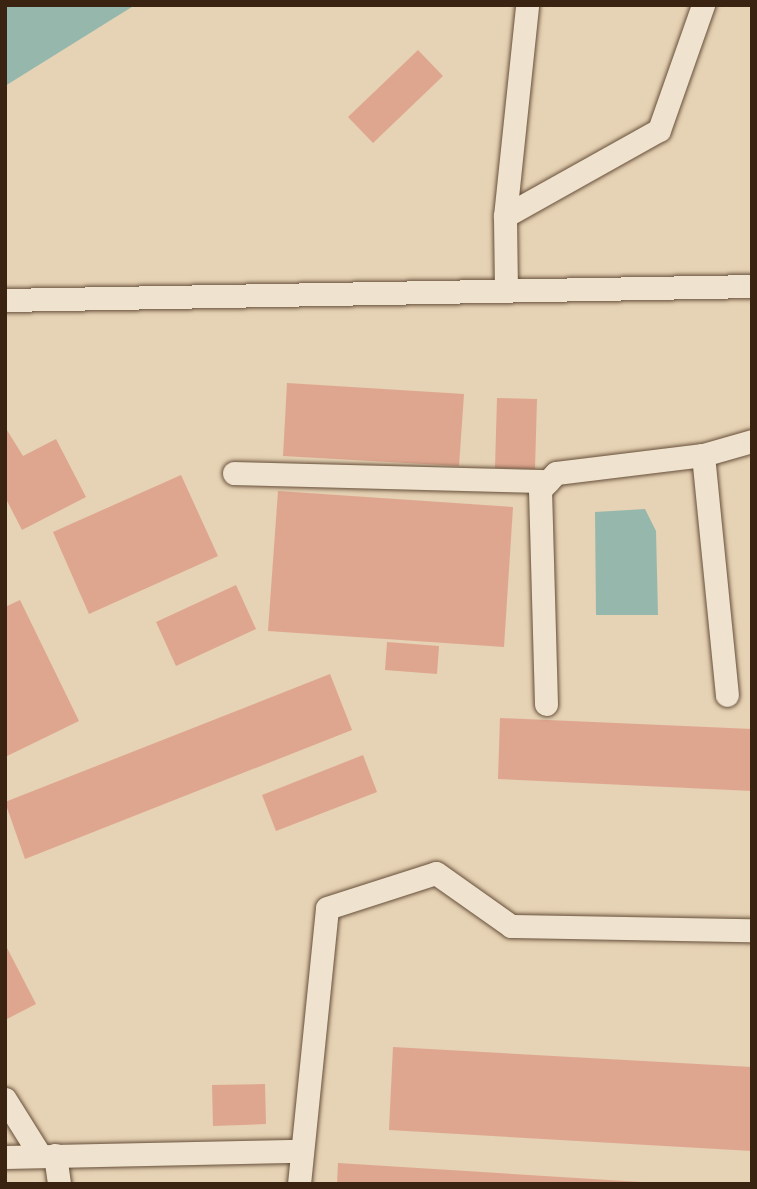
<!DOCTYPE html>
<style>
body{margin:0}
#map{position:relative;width:757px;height:1189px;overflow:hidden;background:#e6d2b4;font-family:Vollkorn,serif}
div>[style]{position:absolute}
.water>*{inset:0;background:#96b8ac}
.building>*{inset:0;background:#dfa68f}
.roads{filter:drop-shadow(0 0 2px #664f3a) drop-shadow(0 0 2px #664f3a)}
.minor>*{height:23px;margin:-11.5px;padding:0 11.5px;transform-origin:11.5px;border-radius:11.5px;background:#efe2ce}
span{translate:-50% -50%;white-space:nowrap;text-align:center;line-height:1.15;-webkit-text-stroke:5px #efe2ce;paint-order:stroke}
.frame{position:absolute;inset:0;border:7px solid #3b2312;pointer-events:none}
</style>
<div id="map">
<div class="water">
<div style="clip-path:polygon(5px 5px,135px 5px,5px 86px)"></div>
<div style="clip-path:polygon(645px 509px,656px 531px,658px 615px,596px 615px,595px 512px)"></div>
</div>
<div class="building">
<div style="clip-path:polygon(418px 50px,443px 76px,373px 143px,348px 117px)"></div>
<div style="clip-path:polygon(287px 383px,464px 394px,459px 466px,283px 456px)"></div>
<div style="clip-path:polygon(497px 398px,537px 399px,535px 469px,495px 468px)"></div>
<div style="clip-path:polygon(5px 427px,23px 456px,56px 439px,86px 497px,22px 530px,5px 497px)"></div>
<div style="clip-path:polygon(181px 475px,218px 556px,89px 614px,53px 532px)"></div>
<div style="clip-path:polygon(278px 491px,513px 507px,504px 647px,268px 631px)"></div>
<div style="clip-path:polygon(236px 585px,256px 629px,176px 666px,156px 622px)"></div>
<div style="clip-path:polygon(20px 600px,79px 721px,5px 757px,5px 607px)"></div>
<div style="clip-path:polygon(387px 642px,439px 646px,437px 674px,385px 670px)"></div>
<div style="clip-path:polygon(330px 674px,352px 730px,25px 859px,5px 802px)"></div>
<div style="clip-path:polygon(500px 718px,752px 729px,752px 791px,498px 779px)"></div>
<div style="clip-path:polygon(363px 755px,377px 792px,276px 831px,262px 795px)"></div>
<div style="clip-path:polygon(5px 944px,36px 1004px,5px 1020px)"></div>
<div style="clip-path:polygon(393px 1047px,752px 1067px,752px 1151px,389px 1130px)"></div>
<div style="clip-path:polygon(265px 1084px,266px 1124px,213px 1126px,212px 1085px)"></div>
<div style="clip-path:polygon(338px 1163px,641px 1182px,641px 1184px,337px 1184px)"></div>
</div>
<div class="roads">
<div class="minor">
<div style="left:505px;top:216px;width:176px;rotate:-29.2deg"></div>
<div style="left:659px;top:130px;width:133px;rotate:-70.6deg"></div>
<div style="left:506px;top:290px;width:74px;rotate:-90.8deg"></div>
<div style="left:505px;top:216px;width:212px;rotate:-84deg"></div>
<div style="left:5px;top:300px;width:747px;rotate:-1.07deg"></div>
<div style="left:703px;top:455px;width:241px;rotate:84.3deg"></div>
<div style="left:234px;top:473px;width:314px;rotate:1.5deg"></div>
<div style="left:546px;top:704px;width:214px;rotate:-91.6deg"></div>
<div style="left:540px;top:490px;width:23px;rotate:-47deg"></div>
<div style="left:556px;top:473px;width:148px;rotate:-7deg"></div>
<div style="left:703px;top:455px;width:51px;rotate:-15.9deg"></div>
<div style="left:5px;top:1099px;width:66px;rotate:58deg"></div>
<div style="left:55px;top:1155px;width:29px;rotate:82deg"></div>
<div style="left:5px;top:1157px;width:296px;rotate:-1.2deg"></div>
<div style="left:299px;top:1184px;width:277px;rotate:-84.2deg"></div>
<div style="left:327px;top:908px;width:114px;rotate:-17.8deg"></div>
<div style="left:436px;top:873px;width:92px;rotate:35.2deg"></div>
<div style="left:511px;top:926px;width:241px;rotate:1deg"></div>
</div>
</div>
<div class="frame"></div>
</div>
